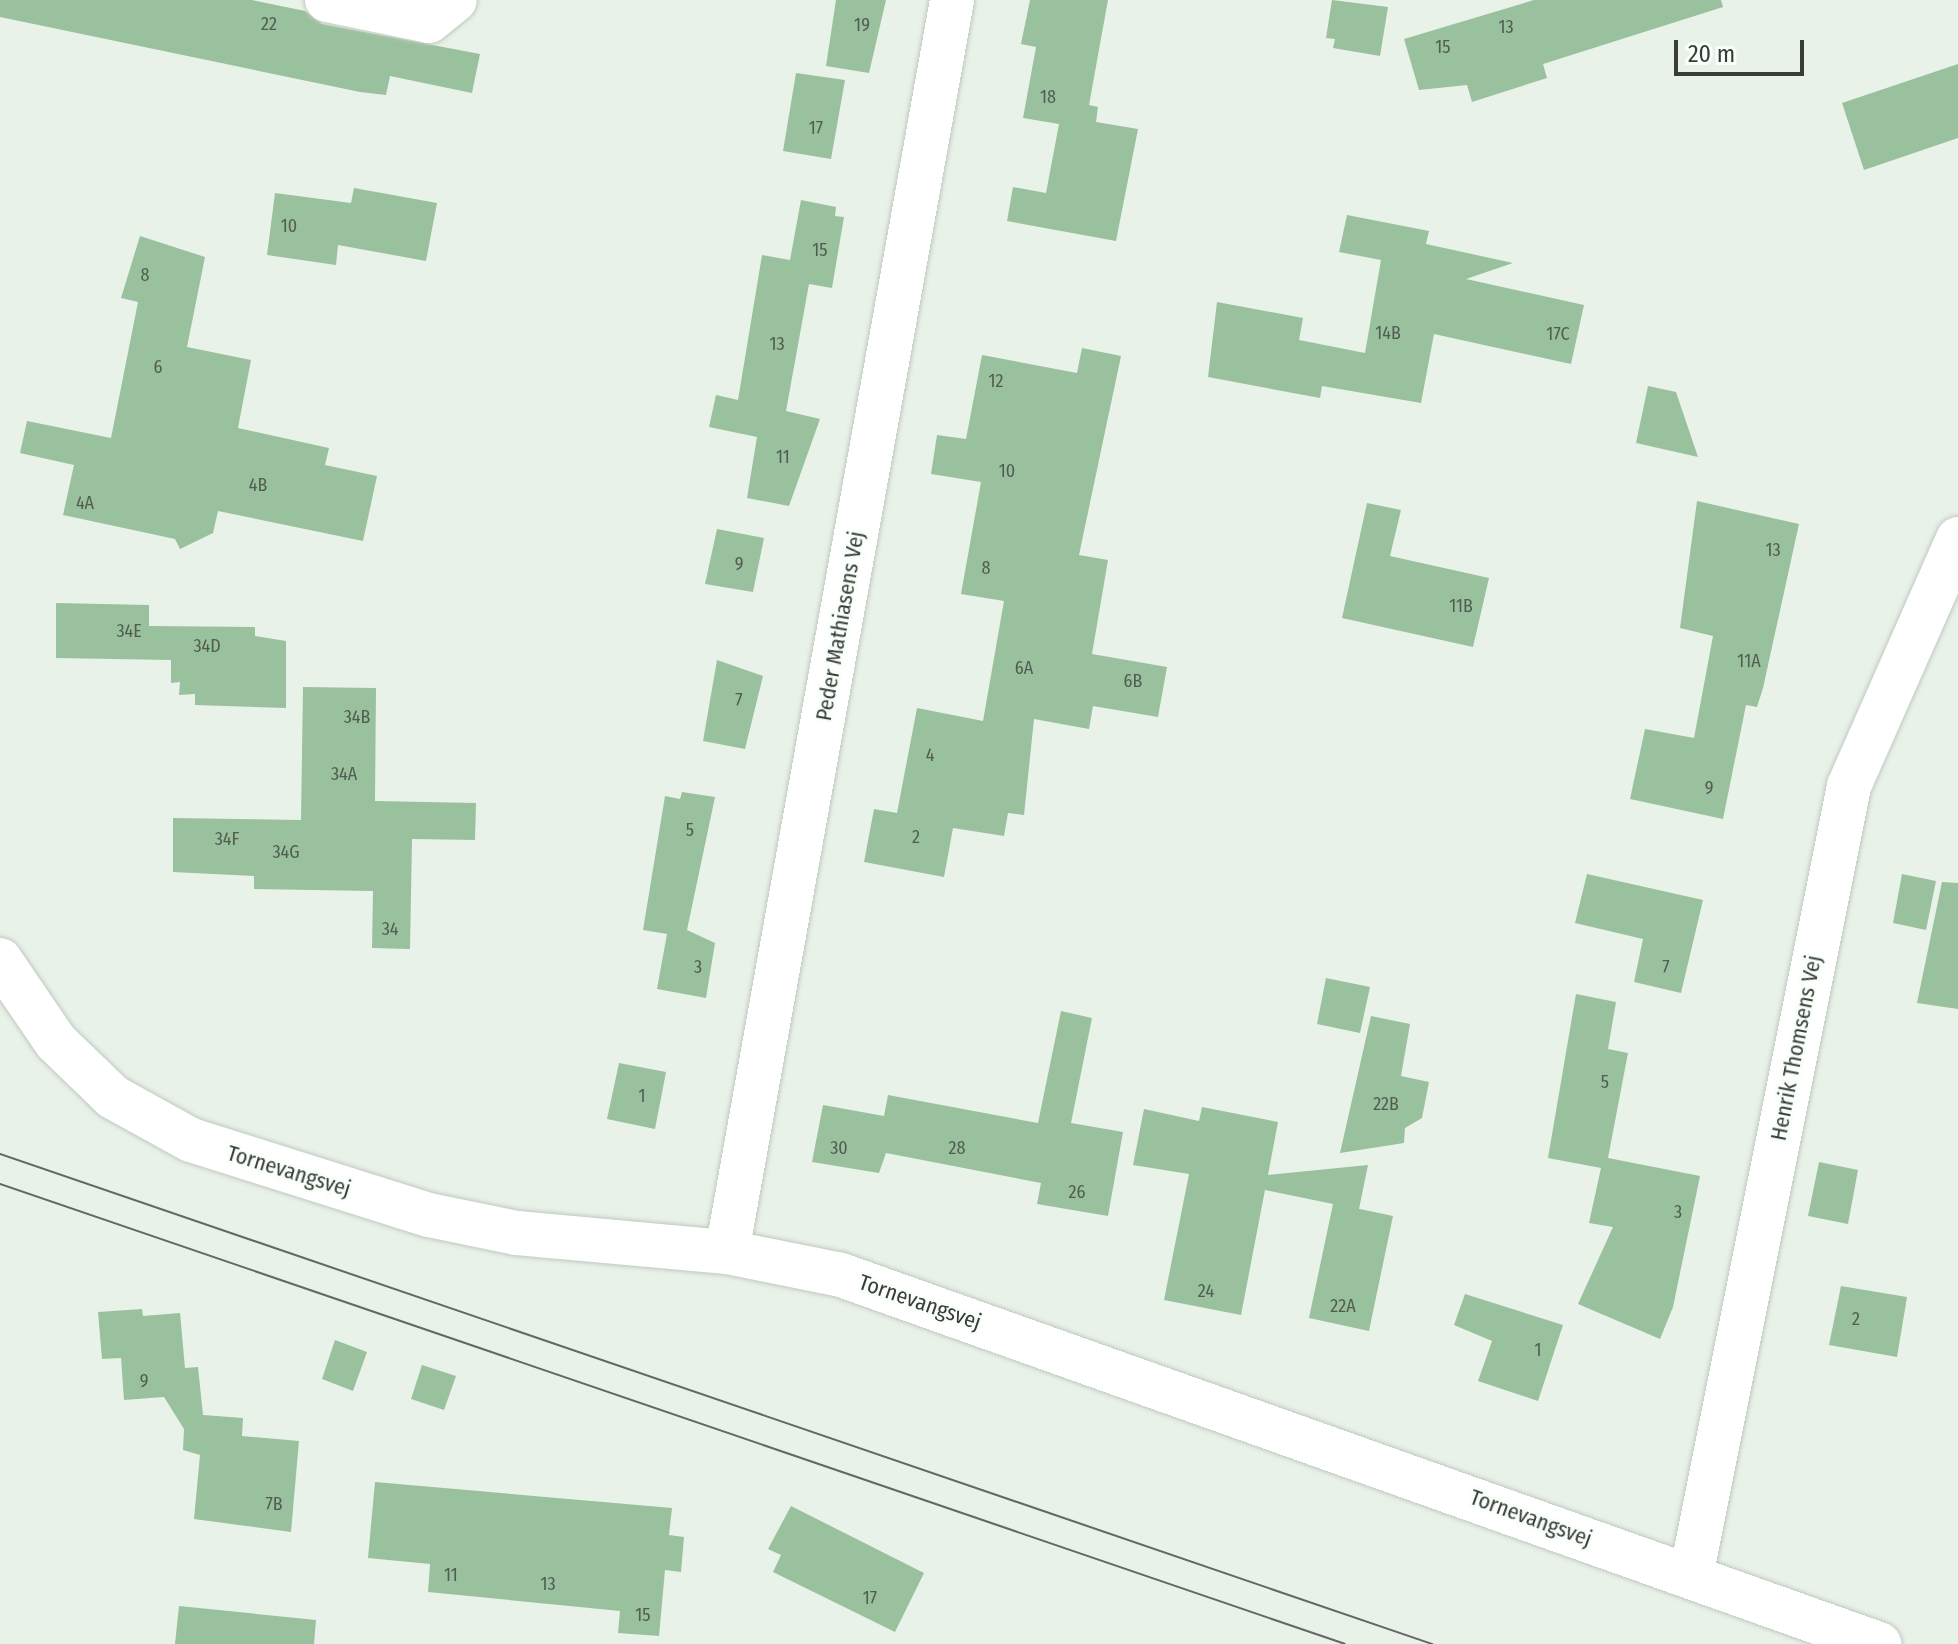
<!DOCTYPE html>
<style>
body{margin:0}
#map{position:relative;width:1958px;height:1644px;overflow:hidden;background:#e9f2e9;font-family:"Fira Sans Condensed",sans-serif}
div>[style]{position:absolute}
.building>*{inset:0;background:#99c19d}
.roads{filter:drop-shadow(0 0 2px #c0c9c1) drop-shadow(0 0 2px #c0c9c1)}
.street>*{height:44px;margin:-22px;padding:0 22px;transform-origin:22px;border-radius:22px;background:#fff}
.secondary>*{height:44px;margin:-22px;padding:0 22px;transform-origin:22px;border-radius:22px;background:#fff}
.tram>*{height:2px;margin:-1px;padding:0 1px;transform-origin:1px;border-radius:1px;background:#636863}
span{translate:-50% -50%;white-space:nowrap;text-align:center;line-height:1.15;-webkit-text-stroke:6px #f7fff8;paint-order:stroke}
.number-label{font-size:18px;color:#515d52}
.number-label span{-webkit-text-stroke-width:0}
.street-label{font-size:22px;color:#393c39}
.scale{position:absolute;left:1674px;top:40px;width:130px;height:36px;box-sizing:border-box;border:4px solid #393c39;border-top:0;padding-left:10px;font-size:24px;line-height:28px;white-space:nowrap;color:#393c39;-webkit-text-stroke:6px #f7fff8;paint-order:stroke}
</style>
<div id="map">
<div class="building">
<div style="clip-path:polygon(0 0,252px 0,305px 11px,322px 24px,480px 54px,472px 93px,390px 76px,386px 95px,360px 92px,0 17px)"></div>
<div style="clip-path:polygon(836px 0,886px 0,869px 73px,826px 66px)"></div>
<div style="clip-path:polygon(1030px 0,1108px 0,1089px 105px,1098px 107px,1096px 122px,1138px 129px,1116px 241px,1007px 221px,1013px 187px,1046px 193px,1059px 124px,1023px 118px,1036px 47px,1021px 44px)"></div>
<div style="clip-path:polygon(1332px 0,1388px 7px,1380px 56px,1333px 48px,1335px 39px,1326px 38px)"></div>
<div style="clip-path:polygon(1534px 0,1721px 0,1723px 7px,1543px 64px,1547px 78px,1472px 102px,1467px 85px,1419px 90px,1404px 39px)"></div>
<div style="clip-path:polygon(1958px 64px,1958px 138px,1864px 170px,1842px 103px)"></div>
<div style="clip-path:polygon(796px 73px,845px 80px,831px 159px,783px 151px)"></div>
<div style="clip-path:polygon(354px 188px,437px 203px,426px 261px,338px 245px,336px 265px,267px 255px,275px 193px,351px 203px)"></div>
<div style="clip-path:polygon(801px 200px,836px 207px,835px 216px,844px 217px,832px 288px,809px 284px,786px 411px,820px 419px,789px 506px,747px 498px,757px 437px,709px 427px,716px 395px,738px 400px,762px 255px,790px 260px)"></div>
<div style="clip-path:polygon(1347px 215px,1429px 231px,1426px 244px,1513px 263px,1466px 279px,1584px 305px,1571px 364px,1434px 334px,1421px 403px,1322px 386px,1320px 398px,1208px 377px,1217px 302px,1303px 318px,1299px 340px,1365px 353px,1381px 260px,1339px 252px)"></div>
<div style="clip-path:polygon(140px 236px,205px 257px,187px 347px,251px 360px,238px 428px,329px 448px,325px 465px,377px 476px,363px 541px,218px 511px,213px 533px,180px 549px,175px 539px,63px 515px,74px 465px,20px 453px,27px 421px,111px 438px,138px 302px,121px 298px)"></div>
<div style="clip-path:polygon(1082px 348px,1121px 356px,1079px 555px,1108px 560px,1092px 654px,1167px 667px,1158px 717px,1093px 706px,1089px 729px,1034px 719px,1024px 815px,1008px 813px,1004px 836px,953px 828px,944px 877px,864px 862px,874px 809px,897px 813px,917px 708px,983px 721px,1004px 601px,961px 594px,981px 482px,931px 474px,937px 435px,966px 439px,982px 355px,1077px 373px)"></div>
<div style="clip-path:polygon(1648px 386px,1676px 392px,1698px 457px,1636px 443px)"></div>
<div style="clip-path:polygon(1697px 501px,1799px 524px,1763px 688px,1757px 707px,1746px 705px,1723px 819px,1630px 799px,1645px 729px,1694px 738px,1713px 636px,1680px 628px)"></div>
<div style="clip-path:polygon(1367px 503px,1401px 510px,1390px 556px,1489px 578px,1473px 647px,1342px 618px)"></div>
<div style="clip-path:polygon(717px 529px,764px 538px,753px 592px,705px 584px)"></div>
<div style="clip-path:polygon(56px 603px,149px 605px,149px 626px,255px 627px,255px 636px,286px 641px,286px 708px,195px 705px,195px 694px,179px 695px,180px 682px,171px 683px,171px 660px,56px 658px)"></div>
<div style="clip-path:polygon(717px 660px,763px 676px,745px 749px,703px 741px)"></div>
<div style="clip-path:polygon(303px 687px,376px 688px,375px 801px,476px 803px,475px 840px,412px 839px,410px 949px,372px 948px,373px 891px,254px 889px,254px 876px,173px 872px,173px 818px,301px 820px)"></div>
<div style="clip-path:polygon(682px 792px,715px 797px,687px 930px,715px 943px,706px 998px,657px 989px,667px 934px,643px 930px,665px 796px,680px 799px)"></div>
<div style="clip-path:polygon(1587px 874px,1703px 900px,1681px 993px,1634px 982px,1643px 939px,1575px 923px)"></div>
<div style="clip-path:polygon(1902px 874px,1936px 881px,1926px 930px,1893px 923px)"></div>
<div style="clip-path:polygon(1942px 882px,1958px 883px,1958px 1009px,1917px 1003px)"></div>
<div style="clip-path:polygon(1326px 978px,1370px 987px,1360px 1033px,1317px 1024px)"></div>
<div style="clip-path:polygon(1576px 994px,1616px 1002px,1608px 1049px,1628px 1053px,1608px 1158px,1700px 1176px,1673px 1307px,1660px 1339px,1578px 1304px,1613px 1227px,1589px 1223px,1601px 1168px,1548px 1158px)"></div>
<div style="clip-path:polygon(1061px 1011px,1092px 1018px,1071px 1123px,1123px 1132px,1108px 1216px,1037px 1204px,1041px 1183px,886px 1153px,879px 1173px,812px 1162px,823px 1105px,884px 1116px,888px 1095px,1038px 1123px)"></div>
<div style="clip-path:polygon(1371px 1016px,1410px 1024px,1401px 1076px,1429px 1082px,1422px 1118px,1405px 1128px,1404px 1143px,1340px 1153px)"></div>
<div style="clip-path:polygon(619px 1063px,666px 1072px,655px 1129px,607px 1119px)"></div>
<div style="clip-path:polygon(1202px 1107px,1278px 1122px,1268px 1175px,1368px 1165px,1359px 1209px,1341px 1205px,1393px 1216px,1369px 1331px,1309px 1318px,1333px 1204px,1265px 1190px,1241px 1315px,1164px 1300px,1189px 1174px,1133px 1165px,1144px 1109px,1199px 1121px)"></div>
<div style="clip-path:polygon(1819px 1162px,1858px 1170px,1848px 1224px,1808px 1216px)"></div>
<div style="clip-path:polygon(1841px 1286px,1907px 1297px,1897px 1357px,1829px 1345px)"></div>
<div style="clip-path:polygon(1465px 1294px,1563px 1325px,1538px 1401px,1478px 1381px,1492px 1341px,1454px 1325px)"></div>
<div style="clip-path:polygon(142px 1309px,143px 1316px,180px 1313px,185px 1368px,198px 1367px,203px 1415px,243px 1418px,242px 1436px,299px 1441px,291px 1532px,194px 1519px,200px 1455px,183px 1450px,184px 1429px,164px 1397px,124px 1400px,121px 1358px,102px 1359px,98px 1312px)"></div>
<div style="clip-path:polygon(335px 1340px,367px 1352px,353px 1391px,322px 1379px)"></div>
<div style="clip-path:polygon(422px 1365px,456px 1376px,444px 1410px,411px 1399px)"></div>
<div style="clip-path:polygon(375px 1482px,672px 1508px,669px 1535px,684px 1537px,681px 1572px,665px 1570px,659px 1636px,618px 1633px,620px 1611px,428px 1592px,430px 1564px,368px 1558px)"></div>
<div style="clip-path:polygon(791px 1506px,924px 1573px,895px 1632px,773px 1572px,781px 1555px,768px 1549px)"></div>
<div style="clip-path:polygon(179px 1606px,316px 1620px,314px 1644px,175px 1644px)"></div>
</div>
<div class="roads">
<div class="street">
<div style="left:327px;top:0;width:104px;rotate:11.6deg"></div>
<div style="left:429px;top:21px;width:33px;rotate:-39deg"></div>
<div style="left:727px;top:1252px;width:1272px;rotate:-79.81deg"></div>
<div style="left:1691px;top:1576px;width:806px;rotate:-78.69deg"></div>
<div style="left:1849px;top:786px;width:270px;rotate:-66.2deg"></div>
</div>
<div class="secondary">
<div style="left:0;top:960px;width:99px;rotate:55.7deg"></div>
<div style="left:56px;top:1042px;width:79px;rotate:44deg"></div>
<div style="left:113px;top:1097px;width:89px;rotate:28.9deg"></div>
<div style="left:191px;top:1140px;width:250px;rotate:17.5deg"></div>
<div style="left:429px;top:1215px;width:90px;rotate:11.6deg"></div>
<div style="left:517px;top:1233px;width:211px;rotate:5.2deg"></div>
<div style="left:727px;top:1252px;width:116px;rotate:11.4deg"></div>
<div style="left:841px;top:1275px;width:1102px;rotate:19.57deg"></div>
</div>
</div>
<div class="tram">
<div style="left:0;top:1154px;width:1514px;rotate:18.89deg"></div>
<div style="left:0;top:1184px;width:1421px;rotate:18.88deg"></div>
</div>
<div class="number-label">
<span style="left:269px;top:24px">22</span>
<span style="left:862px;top:25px">19</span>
<span style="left:1506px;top:27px">13</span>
<span style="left:1443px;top:47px">15</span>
<span style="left:1048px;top:97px">18</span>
<span style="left:816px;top:128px">17</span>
<span style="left:289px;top:226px">10</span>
<span style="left:820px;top:250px">15</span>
<span style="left:145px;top:275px">8</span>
<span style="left:1388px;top:333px">14B</span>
<span style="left:1558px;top:334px">17C</span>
<span style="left:777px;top:344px">13</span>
<span style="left:158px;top:367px">6</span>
<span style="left:996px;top:381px">12</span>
<span style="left:783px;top:457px">11</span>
<span style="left:1007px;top:471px">10</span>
<span style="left:258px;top:485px">4B</span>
<span style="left:85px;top:503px">4A</span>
<span style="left:1773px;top:550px">13</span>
<span style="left:739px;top:564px">9</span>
<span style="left:986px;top:568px">8</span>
<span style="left:1461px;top:606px">11B</span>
<span style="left:129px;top:631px">34E</span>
<span style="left:207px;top:646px">34D</span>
<span style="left:1749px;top:661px">11A</span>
<span style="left:1024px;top:668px">6A</span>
<span style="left:1133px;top:681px">6B</span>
<span style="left:739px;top:700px">7</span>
<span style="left:357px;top:717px">34B</span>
<span style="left:930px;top:755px">4</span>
<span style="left:344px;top:774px">34A</span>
<span style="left:1709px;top:788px">9</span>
<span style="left:690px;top:830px">5</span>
<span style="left:916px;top:837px">2</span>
<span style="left:227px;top:839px">34F</span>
<span style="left:286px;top:852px">34G</span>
<span style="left:390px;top:929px">34</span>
<span style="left:698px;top:967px">3</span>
<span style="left:1666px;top:967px">7</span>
<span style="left:1605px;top:1082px">5</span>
<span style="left:642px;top:1096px">1</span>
<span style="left:1386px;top:1104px">22B</span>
<span style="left:839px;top:1148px">30</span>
<span style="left:957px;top:1148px">28</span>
<span style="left:1077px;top:1192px">26</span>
<span style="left:1678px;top:1212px">3</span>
<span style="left:1206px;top:1291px">24</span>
<span style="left:1343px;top:1306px">22A</span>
<span style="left:1856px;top:1319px">2</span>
<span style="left:1538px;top:1350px">1</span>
<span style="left:144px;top:1381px">9</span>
<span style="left:274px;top:1504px">7B</span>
<span style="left:451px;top:1575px">11</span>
<span style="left:548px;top:1584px">13</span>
<span style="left:870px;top:1598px">17</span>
<span style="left:643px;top:1615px">15</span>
</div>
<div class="street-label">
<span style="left:840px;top:626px;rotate:-80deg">Peder Mathiasens Vej</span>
<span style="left:1796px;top:1048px;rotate:-79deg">Henrik Thomsens Vej</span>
<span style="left:289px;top:1171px;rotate:17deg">Tornevangsvej</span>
<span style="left:920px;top:1302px;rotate:19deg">Tornevangsvej</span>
<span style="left:1531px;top:1518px;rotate:20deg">Tornevangsvej</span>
</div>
<div class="scale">20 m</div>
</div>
